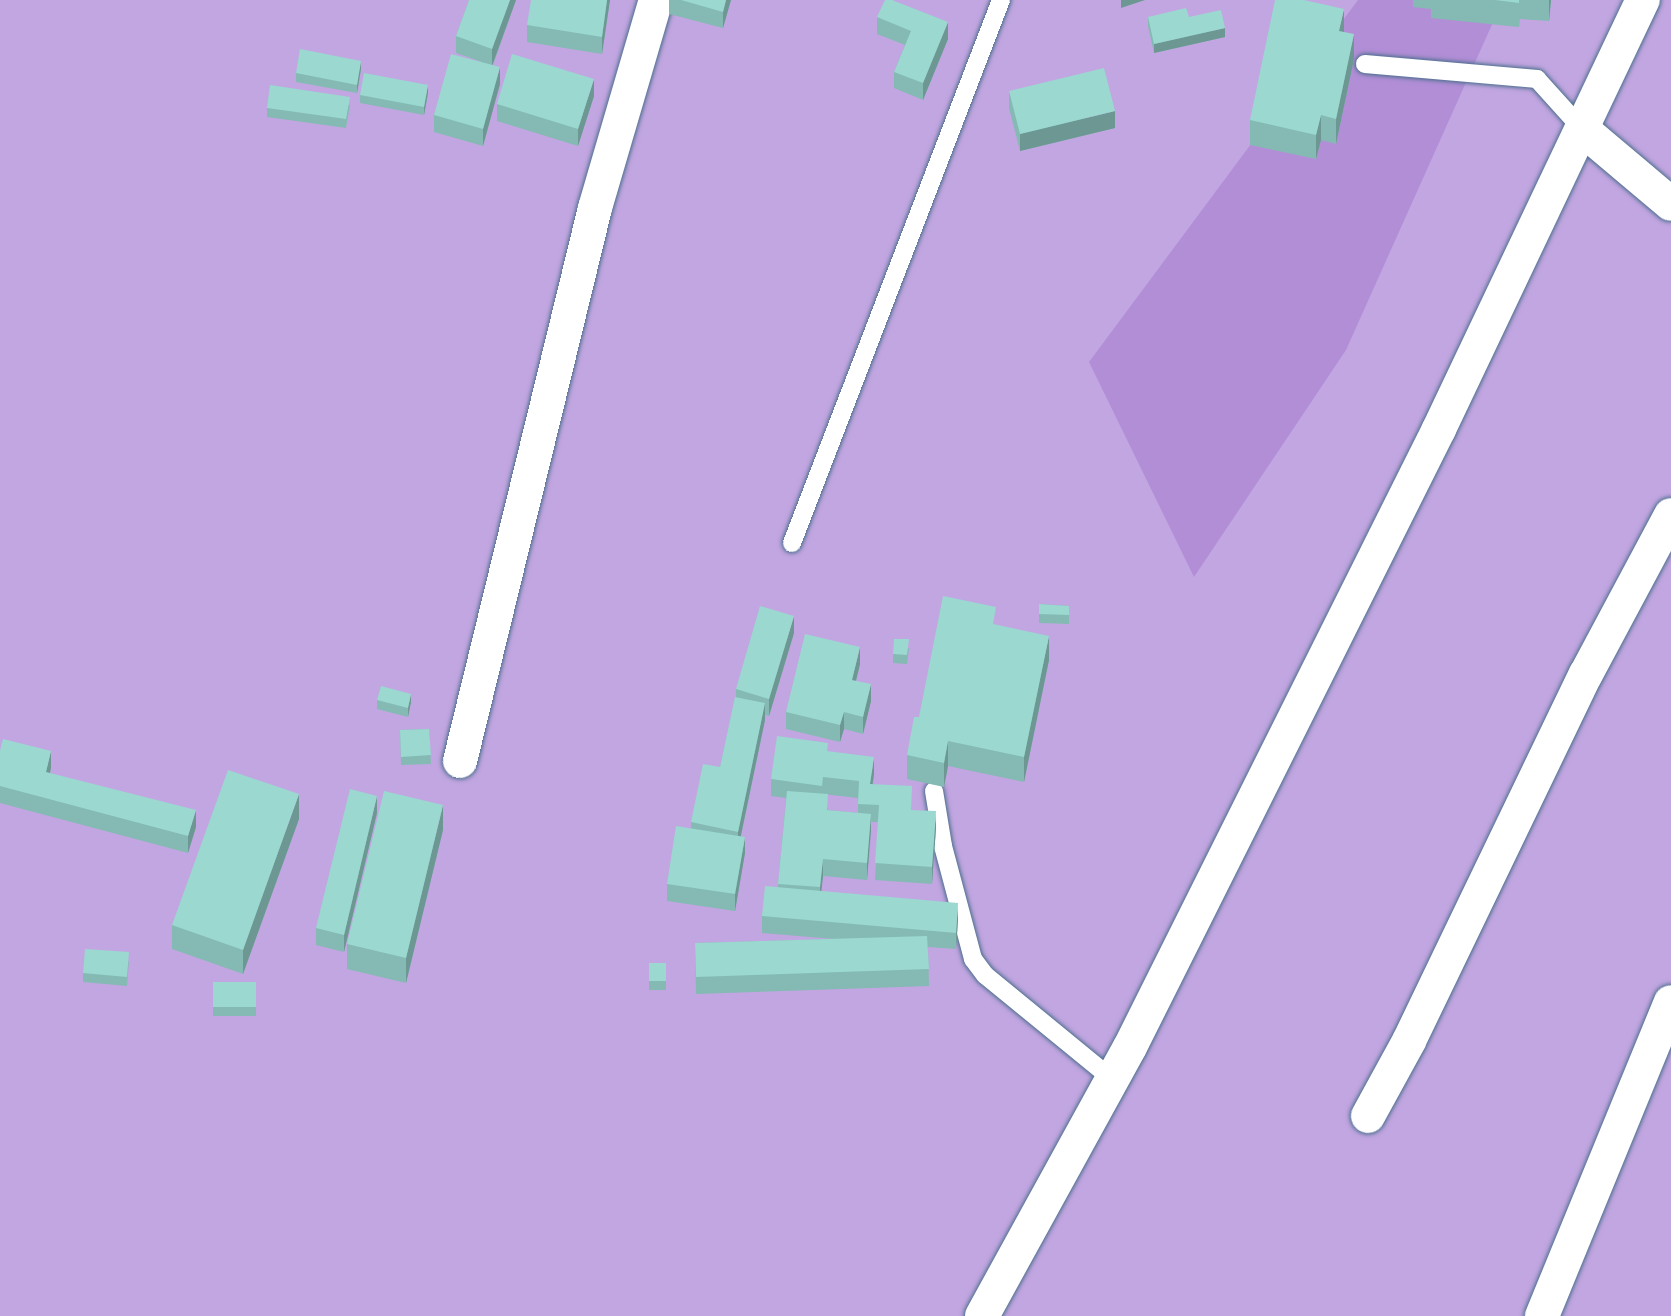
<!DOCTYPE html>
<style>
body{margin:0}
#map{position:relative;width:1671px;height:1316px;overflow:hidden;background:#c3e2ff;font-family:"Roboto Condensed",sans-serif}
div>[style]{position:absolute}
.green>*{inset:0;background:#c2a6e1}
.forest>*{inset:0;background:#b28ed7}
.roads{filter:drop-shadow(0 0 2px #4c6f8e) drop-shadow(0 0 2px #4c6f8e)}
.service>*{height:18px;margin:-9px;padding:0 9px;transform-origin:9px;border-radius:9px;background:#fff}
.minor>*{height:34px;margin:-17px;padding:0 17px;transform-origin:17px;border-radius:17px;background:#fff}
.wall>*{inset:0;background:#84bab3}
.shaded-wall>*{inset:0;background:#6c9792}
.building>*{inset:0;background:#9ad8d0}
span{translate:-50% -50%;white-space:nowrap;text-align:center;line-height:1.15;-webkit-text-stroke:8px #deeefc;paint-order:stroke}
</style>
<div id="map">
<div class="green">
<div style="clip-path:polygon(0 0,1671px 0,1671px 1316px,0 1316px)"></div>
</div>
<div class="forest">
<div style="clip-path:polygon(1358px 0,1503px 0,1346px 350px,1194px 577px,1089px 362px)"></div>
</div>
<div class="roads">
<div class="service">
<div style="left:1365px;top:64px;width:173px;rotate:5deg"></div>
<div style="left:1537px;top:79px;width:67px;rotate:48deg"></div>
<div style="left:792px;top:543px;width:582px;rotate:-68.95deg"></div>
<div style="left:934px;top:791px;width:56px;rotate:80.7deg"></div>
<div style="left:943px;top:846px;width:117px;rotate:75.1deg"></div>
<div style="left:973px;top:959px;width:20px;rotate:53deg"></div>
<div style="left:985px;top:975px;width:164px;rotate:39.3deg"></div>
</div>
<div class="minor">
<div style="left:1582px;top:129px;width:116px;rotate:40.1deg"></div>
<div style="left:460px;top:761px;width:569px;rotate:-76.28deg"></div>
<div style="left:595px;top:208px;width:217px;rotate:-73.7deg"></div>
<div style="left:1368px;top:1116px;width:85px;rotate:-61.3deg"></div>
<div style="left:1409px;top:1041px;width:407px;rotate:-64.3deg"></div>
<div style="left:1586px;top:674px;width:180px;rotate:-61.9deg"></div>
<div style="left:982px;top:1316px;width:307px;rotate:-61.2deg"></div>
<div style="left:1130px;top:1047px;width:691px;rotate:-63.43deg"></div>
<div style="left:1439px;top:429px;width:475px;rotate:-64.6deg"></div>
<div style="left:1542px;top:1316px;width:339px;rotate:-67.7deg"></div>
</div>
</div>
<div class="wall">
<div style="clip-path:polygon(469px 0,516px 0,493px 65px,500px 84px,483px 146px,434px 132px,434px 115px,482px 62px,456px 53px,456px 36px)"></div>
<div style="clip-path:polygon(610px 0,602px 54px,527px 42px,527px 25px)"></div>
<div style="clip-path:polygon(669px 0,731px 0,723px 28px,669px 14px)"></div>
<div style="clip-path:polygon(1413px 0,1551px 0,1549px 21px,1520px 19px,1519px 27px,1431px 18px,1431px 9px,1413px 7px)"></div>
<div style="clip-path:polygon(877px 17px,948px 39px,923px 100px,894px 88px,894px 72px,905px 45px,877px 34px)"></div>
<div style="clip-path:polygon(1148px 17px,1189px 17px,1225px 37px,1154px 53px,1148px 26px)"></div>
<div style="clip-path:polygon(1344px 32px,1354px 59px,1336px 144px,1321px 140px,1316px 159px,1250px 145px,1250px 120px)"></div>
<div style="clip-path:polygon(361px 69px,357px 93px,296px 82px,296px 73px)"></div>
<div style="clip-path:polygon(1009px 91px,1115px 128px,1020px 151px,1009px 108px)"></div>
<div style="clip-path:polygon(428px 93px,424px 115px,360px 103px,360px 95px)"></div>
<div style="clip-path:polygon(594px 96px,578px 146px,497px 121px,497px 104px)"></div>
<div style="clip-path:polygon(350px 105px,346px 128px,267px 117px,267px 108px)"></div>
<div style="clip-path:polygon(1039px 604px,1069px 606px,1069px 624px,1039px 623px)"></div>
<div style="clip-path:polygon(996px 625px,1049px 660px,1024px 782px,948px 766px,944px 787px,907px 779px,907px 755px,919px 717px)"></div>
<div style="clip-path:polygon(794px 633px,769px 716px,765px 715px,765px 720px,741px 836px,745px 853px,735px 911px,667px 901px,667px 884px,691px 828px,691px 822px,720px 767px,736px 697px,736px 689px)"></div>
<div style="clip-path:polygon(909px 648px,907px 664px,893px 663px,893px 654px)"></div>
<div style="clip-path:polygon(860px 664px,856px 681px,871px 701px,863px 734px,844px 729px,840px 742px,786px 729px,786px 712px)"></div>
<div style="clip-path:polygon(377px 700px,411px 702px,408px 717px,377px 709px)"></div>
<div style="clip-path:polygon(429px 729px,431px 764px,401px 765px,400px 730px)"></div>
<div style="clip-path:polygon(0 751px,51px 768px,50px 773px,196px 827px,188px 853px,0 803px)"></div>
<div style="clip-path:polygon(evenodd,828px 751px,874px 774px,873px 784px,912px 810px,936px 828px,932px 884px,875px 880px,878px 822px,871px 822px,867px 880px,823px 876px,821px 891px,958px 920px,956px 949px,928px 947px,929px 986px,696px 994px,695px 943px,834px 939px,762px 933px,762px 916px,778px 887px,786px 798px,771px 796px,771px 779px,828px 751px,823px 794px,858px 798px,858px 813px,828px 810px,823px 794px)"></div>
<div style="clip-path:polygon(377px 813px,344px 952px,316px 945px,316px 928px)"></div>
<div style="clip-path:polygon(299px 819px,243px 974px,172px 949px,172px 925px)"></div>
<div style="clip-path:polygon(443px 830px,406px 983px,347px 969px,347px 944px)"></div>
<div style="clip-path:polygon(129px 961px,127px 986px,83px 982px,83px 973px)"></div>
<div style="clip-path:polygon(649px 963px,666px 963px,666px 990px,649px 990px)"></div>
<div style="clip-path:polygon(213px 982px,256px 982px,256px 1016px,213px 1016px)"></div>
</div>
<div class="shaded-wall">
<div style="clip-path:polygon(510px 0,516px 0,492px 66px,492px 49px)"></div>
<div style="clip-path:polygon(607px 0,610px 0,602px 54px,602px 37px)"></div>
<div style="clip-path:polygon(726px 0,731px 0,723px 28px,723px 12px)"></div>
<div style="clip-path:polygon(1121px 0,1145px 0,1121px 8px)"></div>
<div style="clip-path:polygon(1549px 0,1551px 0,1549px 21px)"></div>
<div style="clip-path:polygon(1344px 9px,1344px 33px,1339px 31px)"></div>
<div style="clip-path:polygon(948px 22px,948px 39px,923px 100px,923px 83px)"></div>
<div style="clip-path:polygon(1225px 28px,1225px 37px,1154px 53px,1154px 44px)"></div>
<div style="clip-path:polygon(1354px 34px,1354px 59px,1336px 144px,1336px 119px)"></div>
<div style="clip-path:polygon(361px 61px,361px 69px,357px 93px,357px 85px)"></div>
<div style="clip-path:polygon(500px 67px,500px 84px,483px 146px,483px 129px)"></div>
<div style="clip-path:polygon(594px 79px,594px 96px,578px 146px,578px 129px)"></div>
<div style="clip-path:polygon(428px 85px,428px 93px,424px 115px,424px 107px)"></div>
<div style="clip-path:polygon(1115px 111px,1115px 128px,1020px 151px,1020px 134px)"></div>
<div style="clip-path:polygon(1321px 115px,1321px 140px,1316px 159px,1316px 135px)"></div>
<div style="clip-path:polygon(794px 616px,794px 633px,769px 716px,769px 699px)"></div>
<div style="clip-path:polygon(1049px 636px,1049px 660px,1024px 782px,1024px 757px)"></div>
<div style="clip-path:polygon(860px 647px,860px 664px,852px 697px,852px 680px)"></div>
<div style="clip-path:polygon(871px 684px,871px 701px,863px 734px,863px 717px)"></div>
<div style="clip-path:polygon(411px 694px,411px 702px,408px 717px,408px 708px)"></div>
<div style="clip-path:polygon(765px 703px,765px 720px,738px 849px,738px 832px)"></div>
<div style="clip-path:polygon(844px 712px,844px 729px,840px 742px,840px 725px)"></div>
<div style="clip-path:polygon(948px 741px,948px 766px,944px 787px,944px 763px)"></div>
<div style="clip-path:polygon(51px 751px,51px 768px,46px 789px,46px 772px)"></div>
<div style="clip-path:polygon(874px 757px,874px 774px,870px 801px,870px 784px)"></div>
<div style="clip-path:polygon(299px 794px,299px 819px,243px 974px,243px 950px)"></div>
<div style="clip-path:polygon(377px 796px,377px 813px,344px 952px,344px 935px)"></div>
<div style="clip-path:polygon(443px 805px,443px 830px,406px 983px,406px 958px)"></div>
<div style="clip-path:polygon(196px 810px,196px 827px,188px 853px,188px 836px)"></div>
<div style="clip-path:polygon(936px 811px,936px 828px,932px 884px,932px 867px)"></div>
<div style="clip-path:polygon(871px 814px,871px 831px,867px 880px,867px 863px)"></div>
<div style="clip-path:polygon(745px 837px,745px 853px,735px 911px,735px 894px)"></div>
<div style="clip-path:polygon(823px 859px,823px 876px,820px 904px,820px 887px)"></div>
<div style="clip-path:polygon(958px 903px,958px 920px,956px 949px,956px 933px)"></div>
</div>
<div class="building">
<div style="clip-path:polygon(469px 0,510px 0,492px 49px,456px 36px)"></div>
<div style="clip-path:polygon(531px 0,607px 0,602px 37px,527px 25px)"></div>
<div style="clip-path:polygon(681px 0,726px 0,723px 12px)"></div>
<div style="clip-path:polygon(885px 0,892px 0,948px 22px,923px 83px,894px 72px,911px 31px,877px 17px)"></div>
<div style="clip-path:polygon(1275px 0,1304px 0,1344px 9px,1339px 31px,1354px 34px,1336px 119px,1321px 115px,1316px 135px,1250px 120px)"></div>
<div style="clip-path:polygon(1495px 0,1519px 0,1519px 3px)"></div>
<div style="clip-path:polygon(1186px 8px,1189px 17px,1221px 10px,1225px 28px,1154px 44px,1148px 17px)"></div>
<div style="clip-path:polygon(300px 49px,361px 61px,357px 85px,296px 73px)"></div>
<div style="clip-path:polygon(451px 54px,500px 67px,483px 129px,434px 115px)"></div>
<div style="clip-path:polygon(512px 54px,594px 79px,578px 129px,497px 104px)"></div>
<div style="clip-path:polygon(1104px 68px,1115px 111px,1020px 134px,1009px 91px)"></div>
<div style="clip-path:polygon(364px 73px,428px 85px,424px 107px,360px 95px)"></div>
<div style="clip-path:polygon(270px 85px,350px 97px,346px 119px,267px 108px)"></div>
<div style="clip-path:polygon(943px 596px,996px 607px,993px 624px,1049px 636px,1024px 757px,948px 741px,944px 763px,907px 755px,914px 717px,919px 717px)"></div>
<div style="clip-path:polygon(1039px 604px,1069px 606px,1069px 615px,1039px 614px)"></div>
<div style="clip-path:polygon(760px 606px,794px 616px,769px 699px,736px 689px)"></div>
<div style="clip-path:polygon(805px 634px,860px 647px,852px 680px,871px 684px,863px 717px,844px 712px,840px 725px,786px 712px)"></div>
<div style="clip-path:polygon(894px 639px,909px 639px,907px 655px,893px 654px)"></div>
<div style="clip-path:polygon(381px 686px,411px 694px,408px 708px,377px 700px)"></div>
<div style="clip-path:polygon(735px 697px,765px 703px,738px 832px,691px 822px,703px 764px,720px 767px)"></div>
<div style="clip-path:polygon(429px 729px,431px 755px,401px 757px,400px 730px)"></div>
<div style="clip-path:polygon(777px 736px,828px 743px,827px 751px,874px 757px,870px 784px,912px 786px,911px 810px,936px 811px,932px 867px,875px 863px,879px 805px,858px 804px,859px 781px,823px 777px,822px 786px,771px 779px)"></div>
<div style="clip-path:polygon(3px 739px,51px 751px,46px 772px,196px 810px,188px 836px,0 786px,0 751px)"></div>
<div style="clip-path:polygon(228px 770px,299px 794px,243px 950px,172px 925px)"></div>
<div style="clip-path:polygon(350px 789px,377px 796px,344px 935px,316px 928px)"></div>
<div style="clip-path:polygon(384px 791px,443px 805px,406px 958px,347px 944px)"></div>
<div style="clip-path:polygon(787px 791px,828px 794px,827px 810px,871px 814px,867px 863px,823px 859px,820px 887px,778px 884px)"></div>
<div style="clip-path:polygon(676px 826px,745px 837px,735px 894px,667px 884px)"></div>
<div style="clip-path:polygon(765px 886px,958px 903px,956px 933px,762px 916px)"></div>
<div style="clip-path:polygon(927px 936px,929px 969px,696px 977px,695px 943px)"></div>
<div style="clip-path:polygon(85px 949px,129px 952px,127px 977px,83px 973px)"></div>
<div style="clip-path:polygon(649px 963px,666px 963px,666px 981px,649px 981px)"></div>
<div style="clip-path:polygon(213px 982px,256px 982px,256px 1007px,213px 1007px)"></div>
</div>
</div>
